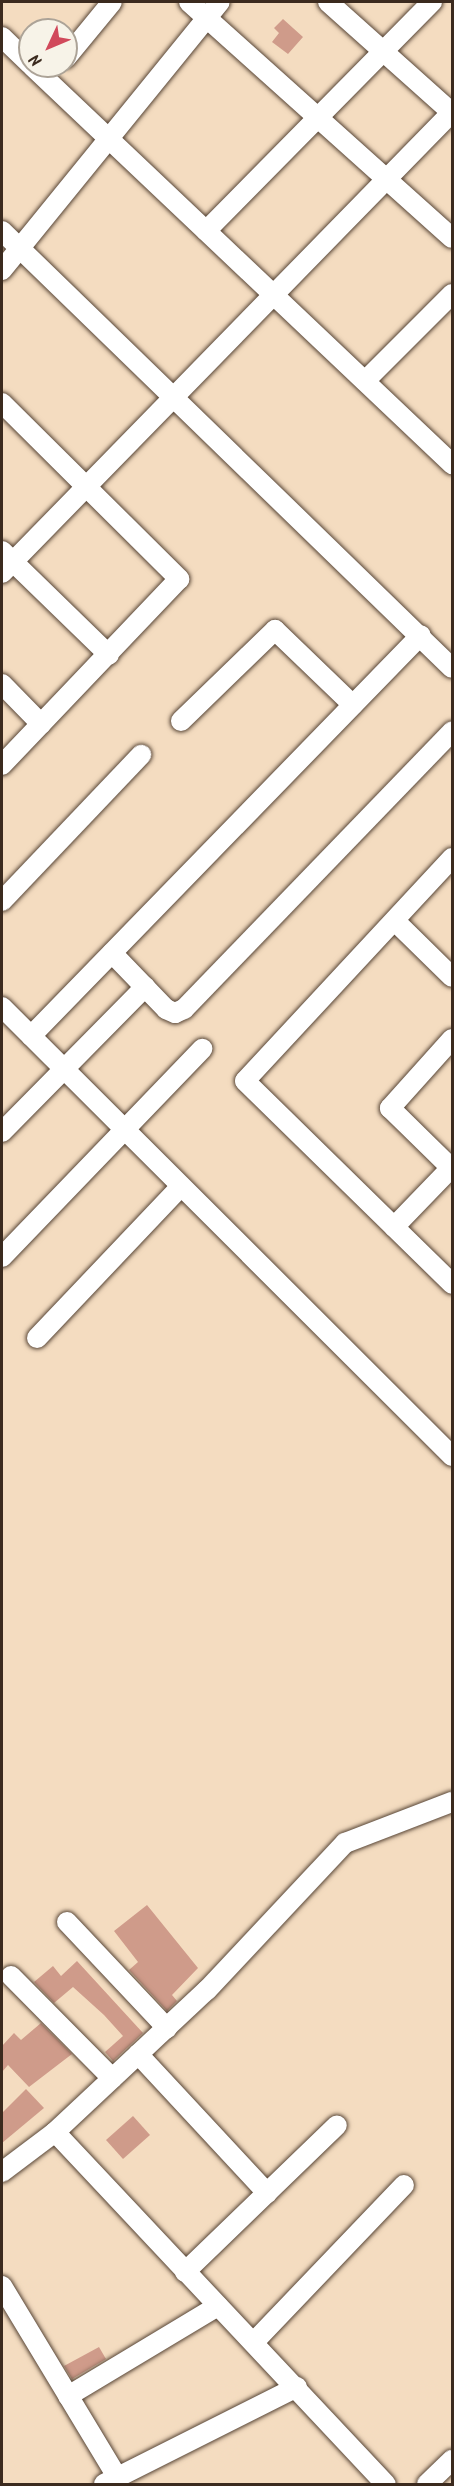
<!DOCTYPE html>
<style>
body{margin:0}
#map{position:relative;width:454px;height:2486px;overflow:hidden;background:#f4dcc0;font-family:Kalam,sans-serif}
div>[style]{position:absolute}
.building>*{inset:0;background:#cf9b8a}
.roads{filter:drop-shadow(0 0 2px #574536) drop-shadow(0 0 2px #574536)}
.minor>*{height:20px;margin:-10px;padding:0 10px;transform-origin:10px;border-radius:10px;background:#fff}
span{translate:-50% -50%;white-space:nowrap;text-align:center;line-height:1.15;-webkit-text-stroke:6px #f7f3e8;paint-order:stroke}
.frame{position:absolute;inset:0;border:3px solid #3b2a1e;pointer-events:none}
.north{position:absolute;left:18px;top:18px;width:60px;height:60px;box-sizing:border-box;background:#f7f3e8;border:2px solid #aca397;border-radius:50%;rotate:226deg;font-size:16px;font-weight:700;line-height:24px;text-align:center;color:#3b2a1e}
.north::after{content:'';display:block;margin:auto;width:21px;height:27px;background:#d1495b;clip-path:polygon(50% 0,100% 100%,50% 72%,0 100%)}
</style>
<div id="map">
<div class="building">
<div style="clip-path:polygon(283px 19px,303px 37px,288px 54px,272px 42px,279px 33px,274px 28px)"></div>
<div style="clip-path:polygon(147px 1905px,198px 1968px,172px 1995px,177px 2001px,167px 2011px,129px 1970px,138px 1962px,114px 1931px)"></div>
<div style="clip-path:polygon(77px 1961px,143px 2033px,113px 2061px,105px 2052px,123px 2036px,104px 2015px,73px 1987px,54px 2003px,34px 1982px,53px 1966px,61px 1976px)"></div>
<div style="clip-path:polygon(41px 2023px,72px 2054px,29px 2087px,8px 2065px,2px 2072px,2px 2046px,14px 2033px,21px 2040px)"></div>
<div style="clip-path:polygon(26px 2089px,44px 2108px,2px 2143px,2px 2113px)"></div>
<div style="clip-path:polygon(133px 2116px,150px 2135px,123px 2159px,106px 2140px)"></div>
<div style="clip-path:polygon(99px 2347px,106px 2359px,72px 2379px,64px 2366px)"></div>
</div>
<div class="roads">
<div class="minor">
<div style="left:189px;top:2px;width:353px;rotate:41.9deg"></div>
<div style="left:328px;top:2px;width:166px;rotate:41.8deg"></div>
<div style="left:2px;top:37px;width:39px;rotate:44deg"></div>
<div style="left:66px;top:58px;width:72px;rotate:-50.6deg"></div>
<div style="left:32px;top:66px;width:579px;rotate:43.46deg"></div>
<div style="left:2px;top:231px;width:627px;rotate:44.16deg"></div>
<div style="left:206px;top:231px;width:322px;rotate:-45.4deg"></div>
<div style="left:2px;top:270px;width:345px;rotate:-50.9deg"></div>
<div style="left:365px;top:381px;width:123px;rotate:-45deg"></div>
<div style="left:2px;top:403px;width:250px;rotate:44.8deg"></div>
<div style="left:179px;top:579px;width:257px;rotate:133.6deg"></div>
<div style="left:2px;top:551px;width:149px;rotate:44.2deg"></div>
<div style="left:2px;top:573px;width:644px;rotate:-45.69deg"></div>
<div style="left:2px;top:684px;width:56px;rotate:45.7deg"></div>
<div style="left:181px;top:721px;width:131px;rotate:-44.1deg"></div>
<div style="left:275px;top:630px;width:108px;rotate:43.9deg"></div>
<div style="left:452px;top:858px;width:304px;rotate:132.9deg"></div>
<div style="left:245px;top:1081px;width:290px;rotate:44.4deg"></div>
<div style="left:2px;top:901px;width:202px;rotate:-46.4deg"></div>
<div style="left:396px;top:922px;width:78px;rotate:44.5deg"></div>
<div style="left:112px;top:953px;width:78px;rotate:46deg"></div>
<div style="left:166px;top:1009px;width:10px;rotate:24deg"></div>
<div style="left:175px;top:1013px;width:10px;rotate:-24deg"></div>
<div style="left:184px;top:1009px;width:386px;rotate:-46deg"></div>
<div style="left:2px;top:1007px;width:636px;rotate:44.94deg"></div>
<div style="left:31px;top:1036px;width:559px;rotate:-45.8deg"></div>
<div style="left:452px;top:1039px;width:93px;rotate:131.9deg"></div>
<div style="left:390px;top:1108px;width:87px;rotate:44.5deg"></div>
<div style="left:2px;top:1132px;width:204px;rotate:-45.4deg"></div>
<div style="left:394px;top:1227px;width:83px;rotate:-46deg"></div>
<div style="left:2px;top:1257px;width:289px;rotate:-46.1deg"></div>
<div style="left:37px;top:1338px;width:209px;rotate:-46.5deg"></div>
<div style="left:67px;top:1922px;width:146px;rotate:46.7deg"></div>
<div style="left:11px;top:1976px;width:144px;rotate:45.3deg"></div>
<div style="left:138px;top:2054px;width:190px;rotate:47.1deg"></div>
<div style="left:55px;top:2132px;width:483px;rotate:46.8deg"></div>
<div style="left:2px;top:2172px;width:66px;rotate:-37deg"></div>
<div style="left:55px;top:2132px;width:208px;rotate:-43.1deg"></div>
<div style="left:207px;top:1990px;width:202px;rotate:-46.8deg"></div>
<div style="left:345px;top:1843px;width:115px;rotate:-21deg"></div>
<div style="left:185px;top:2272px;width:211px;rotate:-44deg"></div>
<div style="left:2px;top:2286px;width:224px;rotate:58.9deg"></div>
<div style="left:254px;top:2342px;width:217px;rotate:-46.3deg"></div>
<div style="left:68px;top:2396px;width:175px;rotate:-31deg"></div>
<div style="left:104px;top:2484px;width:216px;rotate:-26.7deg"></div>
<div style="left:427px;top:2484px;width:35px;rotate:-44deg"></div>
</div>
</div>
<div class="frame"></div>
<div class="north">N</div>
</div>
